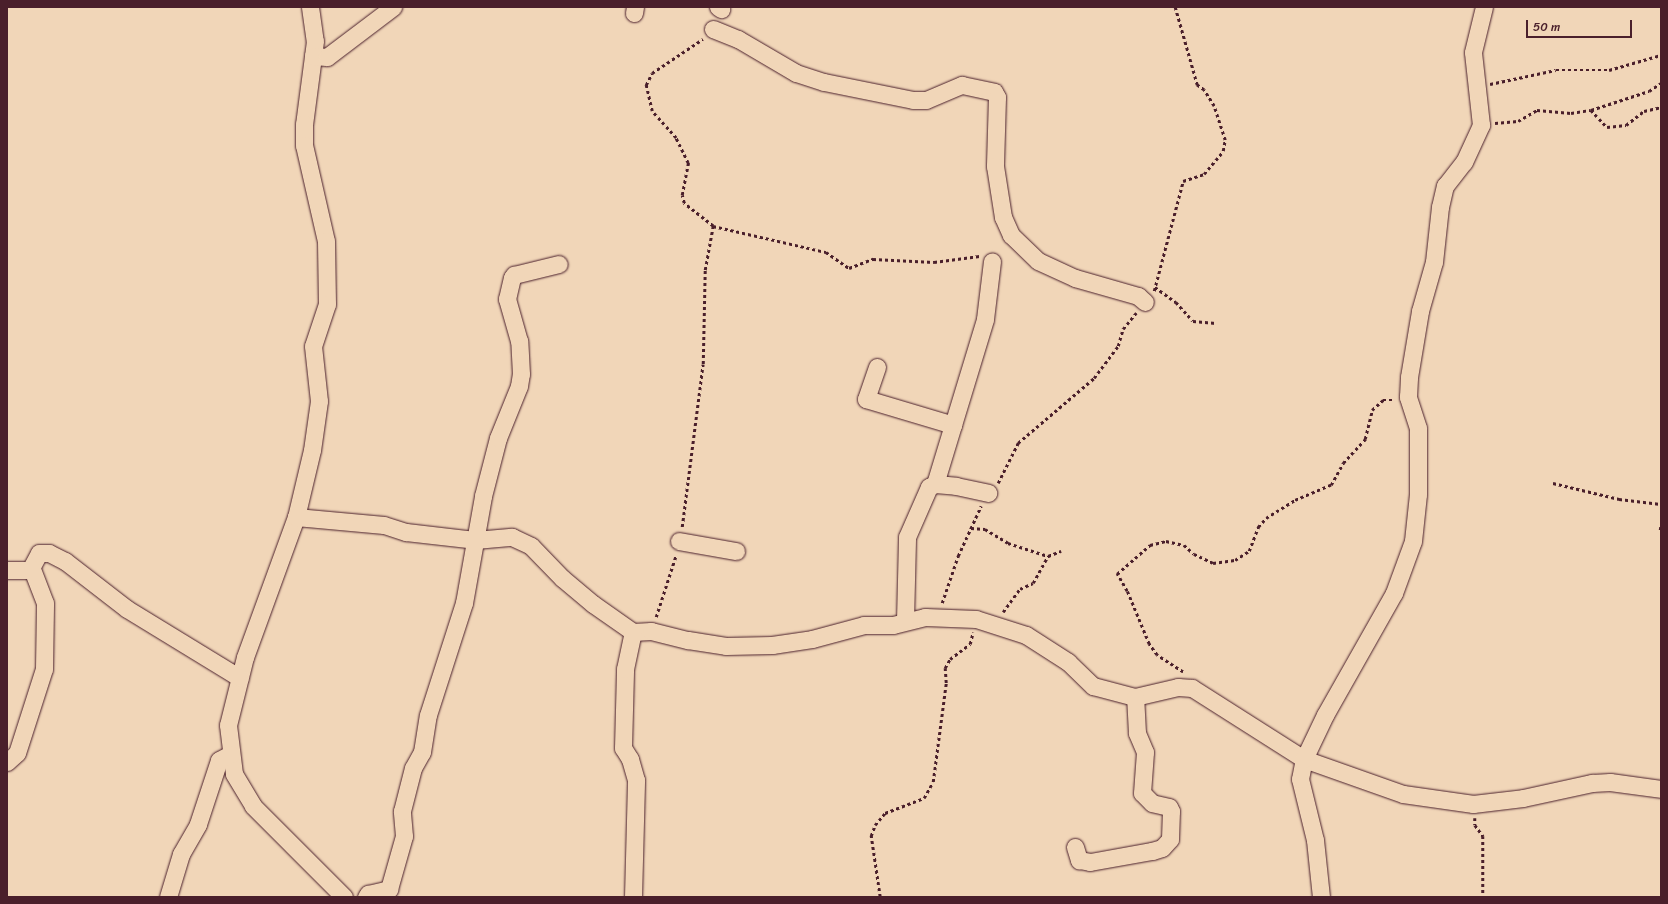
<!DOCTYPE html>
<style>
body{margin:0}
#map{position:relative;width:1668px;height:904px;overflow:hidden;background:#f1d6b8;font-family:Sriracha,sans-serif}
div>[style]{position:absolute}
.path>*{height:2.5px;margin-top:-1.25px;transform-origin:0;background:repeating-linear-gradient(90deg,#4a1f2b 0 3px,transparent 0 6px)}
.roads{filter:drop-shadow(0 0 1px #4a1f2b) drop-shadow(0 0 1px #4a1f2b)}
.minor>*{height:17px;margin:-8.5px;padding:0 8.5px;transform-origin:8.5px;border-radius:8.5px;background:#f1d6b8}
span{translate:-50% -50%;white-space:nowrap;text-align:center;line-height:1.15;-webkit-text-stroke:3px #f1d6b8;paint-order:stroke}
.frame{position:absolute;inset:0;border:8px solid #4a1f2b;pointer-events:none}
.scale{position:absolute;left:1526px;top:20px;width:106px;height:18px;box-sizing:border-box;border:2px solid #4a1f2b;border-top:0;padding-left:5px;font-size:12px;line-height:14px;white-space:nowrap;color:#4a1f2b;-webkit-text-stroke:3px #f1d6b8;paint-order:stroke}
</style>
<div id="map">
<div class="path">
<div style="left:1490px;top:84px;width:67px;rotate:-12deg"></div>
<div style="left:1556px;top:70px;width:53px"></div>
<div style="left:1609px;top:70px;width:54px;rotate:-16.1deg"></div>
<div style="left:1591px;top:110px;width:61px;rotate:-18.1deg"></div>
<div style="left:1649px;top:91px;width:14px;rotate:-34deg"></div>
<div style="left:1495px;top:123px;width:23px;rotate:-5deg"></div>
<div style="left:1518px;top:121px;width:22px;rotate:-30deg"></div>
<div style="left:1537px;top:110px;width:34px;rotate:5deg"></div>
<div style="left:1571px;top:113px;width:20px;rotate:-9deg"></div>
<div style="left:1591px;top:110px;width:23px;rotate:47deg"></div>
<div style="left:1607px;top:127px;width:19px;rotate:-6deg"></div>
<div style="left:1626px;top:125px;width:23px;rotate:-38deg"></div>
<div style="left:1644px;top:111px;width:17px;rotate:-13deg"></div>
<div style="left:713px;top:226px;width:116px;rotate:13deg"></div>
<div style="left:826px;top:252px;width:28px;rotate:35deg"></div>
<div style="left:849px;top:268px;width:26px;rotate:-21deg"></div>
<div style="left:873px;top:259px;width:61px;rotate:2.8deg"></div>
<div style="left:934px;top:262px;width:46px;rotate:-7.4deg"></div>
<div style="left:1155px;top:287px;width:26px;rotate:36deg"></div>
<div style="left:1176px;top:302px;width:25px;rotate:48deg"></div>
<div style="left:1193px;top:321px;width:23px;rotate:5deg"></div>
<div style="left:1154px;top:291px;width:114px;rotate:-75.2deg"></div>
<div style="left:1183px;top:181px;width:22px;rotate:-18deg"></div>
<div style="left:1204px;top:174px;width:30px;rotate:-50deg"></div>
<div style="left:1223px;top:151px;width:11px;rotate:-80deg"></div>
<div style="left:1225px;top:140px;width:36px;rotate:-108deg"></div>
<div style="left:1214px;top:106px;width:19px;rotate:-122deg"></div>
<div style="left:1204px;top:90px;width:9px;rotate:-144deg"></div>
<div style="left:1197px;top:85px;width:81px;rotate:-105.8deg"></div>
<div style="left:998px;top:483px;width:45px;rotate:-63.4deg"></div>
<div style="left:1018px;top:443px;width:100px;rotate:-40.5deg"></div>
<div style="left:1094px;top:378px;width:40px;rotate:-53deg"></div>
<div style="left:1118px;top:346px;width:18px;rotate:-74deg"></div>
<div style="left:1123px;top:329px;width:21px;rotate:-51deg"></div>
<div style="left:1553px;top:483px;width:68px;rotate:13.6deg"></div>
<div style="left:1619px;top:499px;width:42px;rotate:6.8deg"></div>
<div style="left:682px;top:527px;width:164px;rotate:-82.7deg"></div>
<div style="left:703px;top:364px;width:94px;rotate:-88.8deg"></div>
<div style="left:705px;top:270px;width:45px;rotate:-79.7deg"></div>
<div style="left:713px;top:226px;width:37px;rotate:-142deg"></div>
<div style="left:684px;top:203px;width:8px;rotate:-104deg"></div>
<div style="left:682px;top:195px;width:33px;rotate:-79deg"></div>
<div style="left:688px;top:163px;width:28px;rotate:-116deg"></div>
<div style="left:676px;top:138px;width:36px;rotate:-132deg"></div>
<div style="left:652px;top:111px;width:27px;rotate:-103deg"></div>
<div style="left:646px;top:85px;width:13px;rotate:-63deg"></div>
<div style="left:652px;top:73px;width:61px;rotate:-33.7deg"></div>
<div style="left:971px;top:528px;width:14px;rotate:4deg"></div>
<div style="left:985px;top:529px;width:27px;rotate:31deg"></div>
<div style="left:1008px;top:543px;width:42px;rotate:18deg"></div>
<div style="left:1048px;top:556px;width:14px;rotate:-21deg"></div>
<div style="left:1660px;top:530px;width:6px;rotate:-81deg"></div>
<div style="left:942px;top:603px;width:50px;rotate:-71.2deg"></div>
<div style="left:958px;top:556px;width:55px;rotate:-65.3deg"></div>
<div style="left:1003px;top:612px;width:29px;rotate:-54deg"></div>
<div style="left:1020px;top:589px;width:14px;rotate:-25deg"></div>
<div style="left:1033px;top:583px;width:31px;rotate:-61deg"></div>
<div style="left:656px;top:617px;width:65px;rotate:-72.1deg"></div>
<div style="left:1183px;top:672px;width:31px;rotate:-147deg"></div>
<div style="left:1157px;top:655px;width:14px;rotate:-126deg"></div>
<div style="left:1149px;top:644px;width:57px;rotate:-112.5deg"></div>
<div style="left:1127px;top:591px;width:20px;rotate:-120deg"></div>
<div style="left:1117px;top:574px;width:44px;rotate:-41.3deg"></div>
<div style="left:1150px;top:545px;width:16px;rotate:-14deg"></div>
<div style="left:1166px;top:541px;width:18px;rotate:13deg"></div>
<div style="left:1184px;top:545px;width:13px;rotate:42deg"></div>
<div style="left:1194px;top:554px;width:21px;rotate:25deg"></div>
<div style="left:1213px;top:563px;width:22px;rotate:-8deg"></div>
<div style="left:1235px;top:560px;width:17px;rotate:-33deg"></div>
<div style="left:1249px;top:551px;width:26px;rotate:-69deg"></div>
<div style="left:1258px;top:527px;width:12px;rotate:-48deg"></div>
<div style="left:1266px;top:518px;width:34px;rotate:-32deg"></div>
<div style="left:1295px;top:500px;width:39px;rotate:-23deg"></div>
<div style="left:1331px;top:485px;width:25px;rotate:-61deg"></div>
<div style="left:1343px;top:463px;width:33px;rotate:-47deg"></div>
<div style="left:1365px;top:439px;width:30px;rotate:-76deg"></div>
<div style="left:1372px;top:410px;width:15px;rotate:-42deg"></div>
<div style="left:1383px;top:400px;width:11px"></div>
<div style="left:1475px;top:818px;width:7px;rotate:90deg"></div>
<div style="left:1475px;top:825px;width:14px;rotate:54deg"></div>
<div style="left:1483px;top:836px;width:61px;rotate:90deg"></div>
<div style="left:880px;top:897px;width:62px;rotate:-98.4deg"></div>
<div style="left:871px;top:836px;width:12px;rotate:-70deg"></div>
<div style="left:875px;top:825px;width:16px;rotate:-50deg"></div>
<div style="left:885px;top:813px;width:42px;rotate:-21deg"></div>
<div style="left:924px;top:798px;width:18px;rotate:-61deg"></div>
<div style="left:933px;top:782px;width:100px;rotate:-82.5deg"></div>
<div style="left:946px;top:683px;width:15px;rotate:-94deg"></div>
<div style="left:945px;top:668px;width:10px;rotate:-61deg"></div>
<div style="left:950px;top:659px;width:25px;rotate:-37deg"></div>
<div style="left:970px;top:644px;width:12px;rotate:-76deg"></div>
</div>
<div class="roads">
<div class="minor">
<div style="left:310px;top:7px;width:34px;rotate:82deg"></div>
<div style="left:315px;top:41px;width:84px;rotate:97.5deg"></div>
<div style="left:304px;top:124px;width:21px;rotate:90deg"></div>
<div style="left:304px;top:145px;width:98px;rotate:77.1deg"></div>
<div style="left:326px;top:241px;width:63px;rotate:89.1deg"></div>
<div style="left:327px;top:304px;width:44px;rotate:108.4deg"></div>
<div style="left:313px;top:346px;width:55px;rotate:83.8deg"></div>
<div style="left:319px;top:401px;width:49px;rotate:98.1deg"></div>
<div style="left:312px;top:450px;width:69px;rotate:103.4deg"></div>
<div style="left:296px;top:517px;width:149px;rotate:110deg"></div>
<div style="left:245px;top:657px;width:70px;rotate:104deg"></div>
<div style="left:228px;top:725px;width:49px;rotate:83deg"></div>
<div style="left:234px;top:774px;width:37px;rotate:59deg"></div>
<div style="left:253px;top:806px;width:129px;rotate:45deg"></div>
<div style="left:718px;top:7px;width:4px;rotate:34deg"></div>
<div style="left:634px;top:13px;width:6px;rotate:-81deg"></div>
<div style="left:713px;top:29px;width:27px;rotate:22deg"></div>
<div style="left:738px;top:39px;width:67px;rotate:30.4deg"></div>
<div style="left:796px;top:73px;width:29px;rotate:18deg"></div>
<div style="left:824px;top:82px;width:91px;rotate:11.4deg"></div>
<div style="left:913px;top:100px;width:13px"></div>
<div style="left:926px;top:100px;width:39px;rotate:-23deg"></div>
<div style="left:962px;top:85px;width:33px;rotate:12deg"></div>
<div style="left:994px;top:92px;width:6px;rotate:59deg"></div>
<div style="left:997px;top:97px;width:69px;rotate:91.7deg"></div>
<div style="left:995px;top:166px;width:52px;rotate:81.1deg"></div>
<div style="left:1003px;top:217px;width:20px;rotate:66deg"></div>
<div style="left:1011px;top:235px;width:37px;rotate:44deg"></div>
<div style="left:1038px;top:261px;width:41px;rotate:24.7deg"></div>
<div style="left:1075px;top:278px;width:66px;rotate:15.9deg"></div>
<div style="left:1138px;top:296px;width:9px;rotate:41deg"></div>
<div style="left:313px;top:56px;width:14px;rotate:4deg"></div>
<div style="left:327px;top:57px;width:83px;rotate:-37.1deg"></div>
<div style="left:877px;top:367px;width:34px;rotate:109deg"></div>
<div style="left:866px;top:399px;width:91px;rotate:16.6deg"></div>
<div style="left:935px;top:484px;width:172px;rotate:-73.1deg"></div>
<div style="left:985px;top:319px;width:58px;rotate:-83.1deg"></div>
<div style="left:296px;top:517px;width:88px;rotate:5.2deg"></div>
<div style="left:384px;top:525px;width:23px;rotate:18deg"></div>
<div style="left:406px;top:532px;width:69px;rotate:6.6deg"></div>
<div style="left:475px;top:540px;width:37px;rotate:-5deg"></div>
<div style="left:512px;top:537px;width:21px;rotate:25deg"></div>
<div style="left:531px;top:546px;width:45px;rotate:45.9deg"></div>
<div style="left:562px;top:578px;width:40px;rotate:40deg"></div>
<div style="left:593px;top:604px;width:49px;rotate:35deg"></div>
<div style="left:633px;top:632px;width:18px;rotate:-3deg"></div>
<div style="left:651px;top:631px;width:38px;rotate:14deg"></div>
<div style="left:688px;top:640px;width:38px;rotate:9deg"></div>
<div style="left:726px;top:646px;width:46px;rotate:-1.2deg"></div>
<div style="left:772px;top:645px;width:40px;rotate:-8.5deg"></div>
<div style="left:812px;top:639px;width:54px;rotate:-15.1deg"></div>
<div style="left:864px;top:625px;width:29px"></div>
<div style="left:893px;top:625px;width:33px;rotate:-14deg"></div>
<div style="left:925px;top:617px;width:51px;rotate:2.2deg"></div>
<div style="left:976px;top:619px;width:52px;rotate:17.7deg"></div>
<div style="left:1026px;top:635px;width:50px;rotate:32.7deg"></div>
<div style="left:1068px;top:662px;width:35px;rotate:44deg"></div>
<div style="left:1093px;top:686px;width:43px;rotate:14.7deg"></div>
<div style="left:1135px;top:697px;width:44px;rotate:-13.1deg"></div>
<div style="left:1178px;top:687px;width:14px;rotate:4deg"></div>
<div style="left:1192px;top:688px;width:133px;rotate:32.4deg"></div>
<div style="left:1304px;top:759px;width:105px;rotate:19.5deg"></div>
<div style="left:1403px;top:794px;width:71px;rotate:8.1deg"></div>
<div style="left:1473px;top:804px;width:50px;rotate:-6.8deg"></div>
<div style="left:1523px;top:798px;width:71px;rotate:-12.3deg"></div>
<div style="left:1592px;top:783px;width:18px;rotate:-3deg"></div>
<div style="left:1610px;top:782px;width:51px;rotate:7.8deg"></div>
<div style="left:679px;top:541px;width:58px;rotate:10deg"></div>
<div style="left:7px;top:570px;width:23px"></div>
<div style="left:30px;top:570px;width:19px;rotate:-62deg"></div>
<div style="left:39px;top:553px;width:10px"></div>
<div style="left:49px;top:553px;width:18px;rotate:27deg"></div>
<div style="left:65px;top:561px;width:78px;rotate:37.7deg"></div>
<div style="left:127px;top:609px;width:132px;rotate:31.4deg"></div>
<div style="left:905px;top:621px;width:84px;rotate:-88.6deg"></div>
<div style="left:907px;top:537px;width:55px;rotate:-66.3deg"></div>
<div style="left:929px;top:487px;width:7px;rotate:-27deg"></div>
<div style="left:935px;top:484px;width:21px;rotate:5deg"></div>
<div style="left:956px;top:486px;width:33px;rotate:12deg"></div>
<div style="left:7px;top:762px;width:13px;rotate:-42deg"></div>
<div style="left:17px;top:753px;width:88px;rotate:-72.2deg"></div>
<div style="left:44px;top:669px;width:66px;rotate:-89.1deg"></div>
<div style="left:45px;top:603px;width:36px;rotate:-111deg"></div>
<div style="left:1075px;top:847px;width:14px;rotate:73deg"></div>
<div style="left:1079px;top:860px;width:11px;rotate:10deg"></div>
<div style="left:1090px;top:862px;width:63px;rotate:-10.1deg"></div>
<div style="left:1152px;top:851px;width:10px;rotate:-17deg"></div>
<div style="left:1162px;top:848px;width:12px;rotate:-48deg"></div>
<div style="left:1170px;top:839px;width:28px;rotate:-88deg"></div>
<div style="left:1171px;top:811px;width:4px;rotate:-117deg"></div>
<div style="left:1169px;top:807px;width:17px;rotate:-167deg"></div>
<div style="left:1152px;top:803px;width:14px;rotate:-135deg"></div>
<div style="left:1142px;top:793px;width:41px;rotate:-85.8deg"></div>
<div style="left:1145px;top:752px;width:21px;rotate:-113deg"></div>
<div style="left:1137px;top:733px;width:36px;rotate:-93deg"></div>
<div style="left:168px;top:897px;width:45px;rotate:-73.2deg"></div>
<div style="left:181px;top:854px;width:34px;rotate:-60deg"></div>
<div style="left:198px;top:824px;width:67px;rotate:-71.8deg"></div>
<div style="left:219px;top:760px;width:13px;rotate:-27deg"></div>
<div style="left:366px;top:897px;width:4px;rotate:-56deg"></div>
<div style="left:368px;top:894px;width:22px;rotate:-13deg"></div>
<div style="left:389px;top:889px;width:55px;rotate:-74.2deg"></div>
<div style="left:404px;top:836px;width:25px;rotate:-95deg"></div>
<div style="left:402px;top:811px;width:44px;rotate:-75.7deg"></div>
<div style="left:413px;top:768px;width:18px;rotate:-61deg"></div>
<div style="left:422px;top:752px;width:37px;rotate:-81deg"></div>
<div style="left:428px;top:715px;width:118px;rotate:-72.2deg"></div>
<div style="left:464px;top:603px;width:109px;rotate:-79.9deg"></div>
<div style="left:483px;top:496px;width:60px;rotate:-75.5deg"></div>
<div style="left:498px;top:438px;width:56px;rotate:-68deg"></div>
<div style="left:519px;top:386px;width:12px;rotate:-81deg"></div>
<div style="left:521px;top:374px;width:33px;rotate:-93deg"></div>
<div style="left:519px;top:341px;width:44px;rotate:-105.9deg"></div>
<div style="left:507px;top:299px;width:22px;rotate:-77deg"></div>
<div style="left:512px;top:278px;width:4px;rotate:-56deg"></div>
<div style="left:514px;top:275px;width:46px;rotate:-13.7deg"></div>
<div style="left:633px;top:897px;width:117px;rotate:-88.5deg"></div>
<div style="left:636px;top:780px;width:22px;rotate:-106deg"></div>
<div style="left:630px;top:759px;width:13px;rotate:-122deg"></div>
<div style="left:623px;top:748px;width:79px;rotate:-88.5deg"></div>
<div style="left:625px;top:669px;width:38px;rotate:-78deg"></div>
<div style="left:1321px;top:897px;width:57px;rotate:-96deg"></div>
<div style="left:1315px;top:840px;width:63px;rotate:-103.8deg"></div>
<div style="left:1300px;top:779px;width:20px;rotate:-79deg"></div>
<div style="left:1304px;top:759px;width:49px;rotate:-64.5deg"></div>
<div style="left:1325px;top:715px;width:140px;rotate:-60.5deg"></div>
<div style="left:1394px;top:593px;width:55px;rotate:-69.9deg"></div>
<div style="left:1413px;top:541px;width:47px;rotate:-83.9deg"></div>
<div style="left:1418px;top:494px;width:66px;rotate:-90deg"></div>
<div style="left:1418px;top:428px;width:33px;rotate:-108deg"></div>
<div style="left:1408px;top:397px;width:20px;rotate:-87deg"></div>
<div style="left:1409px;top:377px;width:67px;rotate:-80.5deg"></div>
<div style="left:1420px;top:311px;width:51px;rotate:-74.1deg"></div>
<div style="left:1434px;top:262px;width:55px;rotate:-83.8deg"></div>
<div style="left:1440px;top:207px;width:22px;rotate:-77deg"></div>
<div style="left:1445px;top:186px;width:31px;rotate:-52deg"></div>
<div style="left:1464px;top:162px;width:41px;rotate:-65.3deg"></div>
<div style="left:1481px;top:125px;width:73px;rotate:-96.3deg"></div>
<div style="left:1473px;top:52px;width:46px;rotate:-76.3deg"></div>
</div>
</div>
<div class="frame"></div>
<div class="scale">50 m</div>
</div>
